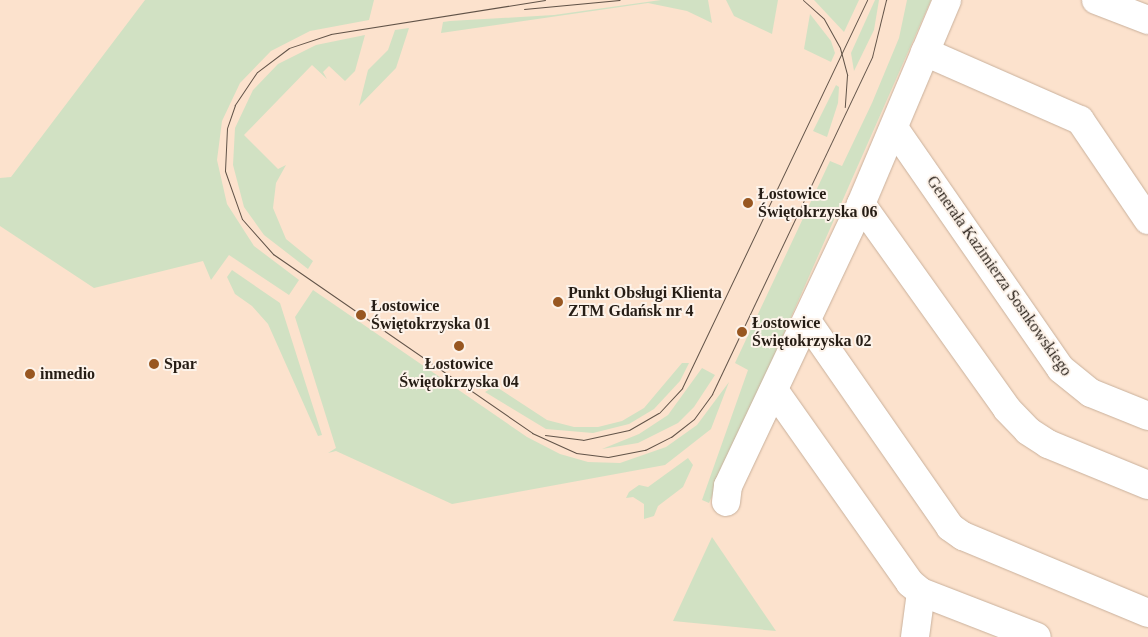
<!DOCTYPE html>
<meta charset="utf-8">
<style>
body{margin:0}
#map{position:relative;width:1148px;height:637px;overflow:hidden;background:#fce2cd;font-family:"Times New Roman",serif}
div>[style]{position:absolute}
.green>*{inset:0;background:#d1e1c3}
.roads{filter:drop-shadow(0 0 1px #c9b09b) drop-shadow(0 0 1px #c9b09b)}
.street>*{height:28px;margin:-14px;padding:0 14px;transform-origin:14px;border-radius:14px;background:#fff}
.tram>*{height:1px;margin:-0.5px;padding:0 0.5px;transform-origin:0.5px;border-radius:0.5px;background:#615348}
.dots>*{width:14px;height:14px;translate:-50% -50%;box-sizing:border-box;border:2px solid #fdf3ea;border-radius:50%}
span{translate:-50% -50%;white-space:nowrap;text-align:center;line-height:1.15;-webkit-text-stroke:4px #fdf3ea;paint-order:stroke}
.poi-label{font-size:16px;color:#261d15;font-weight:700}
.left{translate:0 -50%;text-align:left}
.street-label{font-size:16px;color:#261d15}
</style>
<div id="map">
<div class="green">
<div style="clip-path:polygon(145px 0,374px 0,369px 20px,310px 31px,271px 51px,240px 83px,222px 121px,217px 160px,227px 204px,254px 246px,299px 280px,289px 295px,229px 255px,211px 280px,203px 261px,94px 288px,0 226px,0 178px,11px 177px)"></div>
<div style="clip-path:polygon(661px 0,708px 0,712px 23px,687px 11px,648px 3px,441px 33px,443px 22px,450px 21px,554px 15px)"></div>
<div style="clip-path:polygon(726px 0,778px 0,772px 34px,734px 16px)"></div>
<div style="clip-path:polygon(814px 0,859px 0,844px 32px)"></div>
<div style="clip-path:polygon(875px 0,879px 0,874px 30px,854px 71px,851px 53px)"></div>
<div style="clip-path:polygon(907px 0,931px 0,709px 503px,702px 500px,748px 370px,735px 363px,830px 161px,842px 166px,872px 103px,899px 38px)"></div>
<div style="clip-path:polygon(810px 14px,831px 41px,835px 53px,831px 62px,804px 49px)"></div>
<div style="clip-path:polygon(409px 28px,396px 68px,359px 106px,368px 70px,388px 50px,395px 30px)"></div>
<div style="clip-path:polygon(365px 35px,355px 71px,345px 81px,329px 66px,323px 72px,327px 79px,312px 65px,244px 135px,278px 169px,286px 165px,276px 183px,273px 208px,286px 239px,313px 261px,308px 269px,264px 235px,244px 207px,233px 165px,235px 128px,253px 90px,278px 64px,316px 45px)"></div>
<div style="clip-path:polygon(836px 85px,839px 87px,838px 103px,827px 137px,813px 131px)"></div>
<div style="clip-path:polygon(232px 270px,280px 303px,322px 435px,318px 436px,268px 324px,252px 306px,235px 294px,227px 277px)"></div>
<div style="clip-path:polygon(313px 290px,527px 437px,560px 454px,588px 462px,620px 463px,666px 447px,697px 425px,729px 382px,711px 429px,665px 465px,452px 504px,336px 451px,328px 453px,336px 448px,295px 317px)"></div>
<div style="clip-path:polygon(682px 363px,689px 363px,680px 381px,654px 409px,629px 424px,593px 433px,546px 429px,485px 392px,495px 386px,547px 420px,574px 427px,598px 427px,622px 421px,644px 408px)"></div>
<div style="clip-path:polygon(702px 368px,715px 375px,694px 407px,678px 423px,638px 443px,602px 449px,639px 434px,668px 415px)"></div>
<div style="clip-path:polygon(688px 458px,693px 465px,683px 487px,658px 506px,654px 516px,644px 519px,644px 504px,633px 497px,626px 498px,629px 492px,639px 485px,648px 487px)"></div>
<div style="clip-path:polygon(712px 537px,776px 631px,673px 621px)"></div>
</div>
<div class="roads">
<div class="street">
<div style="left:1096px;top:0;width:56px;rotate:21deg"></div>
<div style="left:925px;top:52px;width:169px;rotate:23.7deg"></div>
<div style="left:1080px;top:120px;width:121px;rotate:55.8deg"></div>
<div style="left:894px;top:128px;width:293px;rotate:55.3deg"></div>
<div style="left:1061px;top:369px;width:38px;rotate:39deg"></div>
<div style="left:1091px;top:393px;width:61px;rotate:22deg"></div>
<div style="left:861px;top:204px;width:252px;rotate:54.5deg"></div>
<div style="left:1007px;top:409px;width:30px;rotate:46deg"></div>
<div style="left:1028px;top:431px;width:24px;rotate:33deg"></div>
<div style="left:1048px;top:444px;width:108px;rotate:22.3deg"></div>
<div style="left:807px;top:321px;width:251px;rotate:55.2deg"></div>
<div style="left:950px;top:527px;width:16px;rotate:35deg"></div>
<div style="left:963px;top:536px;width:200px;rotate:22.6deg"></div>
<div style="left:774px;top:390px;width:236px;rotate:54.8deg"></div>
<div style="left:910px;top:583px;width:14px;rotate:39deg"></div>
<div style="left:921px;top:592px;width:124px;rotate:21.2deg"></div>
<div style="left:726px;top:502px;width:16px;rotate:-83deg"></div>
<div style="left:728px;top:486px;width:312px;rotate:-64.7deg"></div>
<div style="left:861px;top:204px;width:221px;rotate:-67.1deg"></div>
<div style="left:915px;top:637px;width:45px;rotate:-82.4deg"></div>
</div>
</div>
<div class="tram">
<div style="left:545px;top:0;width:217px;rotate:171deg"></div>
<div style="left:331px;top:34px;width:44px;rotate:161.6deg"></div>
<div style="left:289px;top:48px;width:40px;rotate:143deg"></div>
<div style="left:257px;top:72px;width:40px;rotate:124deg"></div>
<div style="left:235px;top:105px;width:24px;rotate:109deg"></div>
<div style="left:227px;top:128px;width:43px;rotate:92.7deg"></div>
<div style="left:225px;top:171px;width:51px;rotate:70.5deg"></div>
<div style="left:242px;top:219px;width:47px;rotate:48.5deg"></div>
<div style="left:273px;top:254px;width:315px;rotate:34.6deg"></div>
<div style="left:532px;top:433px;width:48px;rotate:24.4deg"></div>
<div style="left:576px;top:453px;width:32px;rotate:7deg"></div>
<div style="left:608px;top:457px;width:38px;rotate:-11deg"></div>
<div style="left:645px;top:450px;width:29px;rotate:-27deg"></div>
<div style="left:671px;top:437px;width:29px;rotate:-38deg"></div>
<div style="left:694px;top:419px;width:31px;rotate:-54deg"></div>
<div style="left:712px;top:394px;width:373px;rotate:-64.6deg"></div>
<div style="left:872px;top:57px;width:59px;rotate:-76.2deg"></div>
<div style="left:803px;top:0;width:28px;rotate:42deg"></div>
<div style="left:824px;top:19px;width:33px;rotate:61deg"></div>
<div style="left:840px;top:48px;width:28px;rotate:75deg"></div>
<div style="left:847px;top:75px;width:32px;rotate:94deg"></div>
<div style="left:524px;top:9px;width:96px;rotate:-5.4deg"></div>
<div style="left:545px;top:435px;width:38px;rotate:7deg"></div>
<div style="left:583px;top:440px;width:47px;rotate:-12.3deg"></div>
<div style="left:629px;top:430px;width:34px;rotate:-30deg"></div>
<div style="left:659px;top:413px;width:34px;rotate:-47deg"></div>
<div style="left:682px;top:388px;width:430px;rotate:-64.5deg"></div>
</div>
<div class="dots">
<div style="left:748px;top:203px;background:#985721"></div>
<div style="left:558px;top:302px;background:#985721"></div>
<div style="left:361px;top:315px;background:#985721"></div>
<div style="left:742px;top:332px;background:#985721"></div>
<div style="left:459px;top:346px;background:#985721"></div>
<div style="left:154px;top:364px;background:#985721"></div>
<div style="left:30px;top:374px;background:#985721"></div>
</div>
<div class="poi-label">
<span class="left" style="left:758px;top:203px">Łostowice<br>Świętokrzyska 06</span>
<span class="left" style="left:568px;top:302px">Punkt Obsługi Klienta<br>ZTM Gdańsk nr 4</span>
<span class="left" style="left:371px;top:315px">Łostowice<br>Świętokrzyska 01</span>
<span class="left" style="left:752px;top:332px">Łostowice<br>Świętokrzyska 02</span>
<span class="left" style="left:164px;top:364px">Spar</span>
<span style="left:459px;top:373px">Łostowice<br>Świętokrzyska 04</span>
<span class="left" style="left:40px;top:374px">inmedio</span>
</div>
<div class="street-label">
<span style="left:999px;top:276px;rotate:55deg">Generała Kazimierza Sosnkowskiego</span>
</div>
</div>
